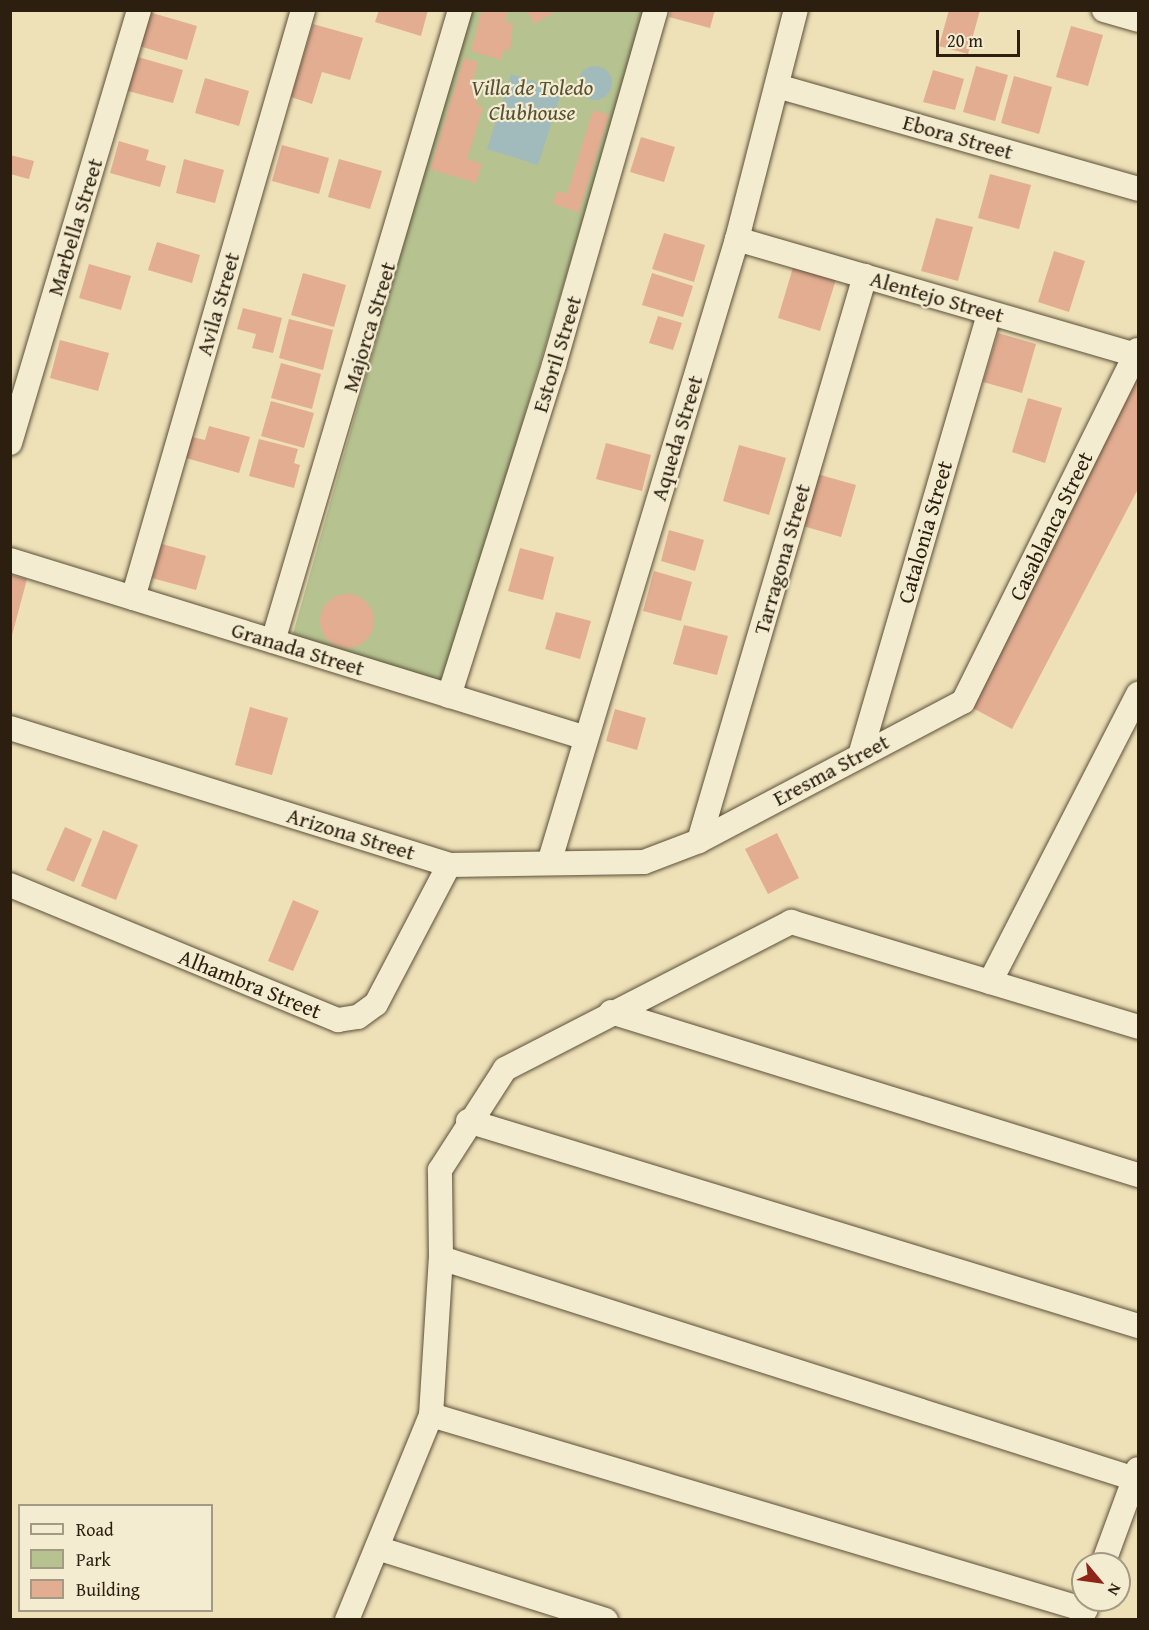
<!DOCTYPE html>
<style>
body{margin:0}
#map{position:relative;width:1149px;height:1630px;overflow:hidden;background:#eee1b7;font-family:"Gentium Book Plus",serif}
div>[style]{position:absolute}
.green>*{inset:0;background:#b6c390}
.water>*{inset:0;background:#a1babb}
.round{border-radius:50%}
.building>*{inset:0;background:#e2ad91}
.roads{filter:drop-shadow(0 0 2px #5c503a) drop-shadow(0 0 2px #5c503a)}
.street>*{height:24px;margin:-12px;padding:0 12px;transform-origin:12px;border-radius:12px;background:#f4ecd0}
span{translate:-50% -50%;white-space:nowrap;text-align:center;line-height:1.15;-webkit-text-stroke:4.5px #f4ecd0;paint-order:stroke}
.park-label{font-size:22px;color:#555036;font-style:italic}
.street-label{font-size:22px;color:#2c1f10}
.frame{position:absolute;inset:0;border:12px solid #2c1f10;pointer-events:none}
.legend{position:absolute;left:18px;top:1504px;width:195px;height:108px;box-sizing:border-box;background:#f4ecd0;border:2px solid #a49a83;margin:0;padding:8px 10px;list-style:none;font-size:18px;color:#2c1f10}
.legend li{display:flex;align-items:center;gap:12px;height:30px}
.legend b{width:30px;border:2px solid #a49a83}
.north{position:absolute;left:1071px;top:1552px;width:60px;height:60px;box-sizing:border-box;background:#f4ecd0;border:2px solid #a49a83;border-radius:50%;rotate:119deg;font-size:16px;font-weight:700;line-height:24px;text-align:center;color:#2c1f10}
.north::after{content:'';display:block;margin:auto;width:21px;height:27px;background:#8f2418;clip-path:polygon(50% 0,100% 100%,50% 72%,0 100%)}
.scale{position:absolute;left:936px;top:30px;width:84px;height:27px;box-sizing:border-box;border:3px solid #2c1f10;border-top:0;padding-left:8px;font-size:18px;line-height:21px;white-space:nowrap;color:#2c1f10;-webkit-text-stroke:4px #f4ecd0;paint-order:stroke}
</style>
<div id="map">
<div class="green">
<div style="clip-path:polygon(470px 11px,645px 11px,445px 683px,292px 637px)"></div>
</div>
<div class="water">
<div class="round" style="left:578px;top:66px;width:34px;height:34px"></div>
<div style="clip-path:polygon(511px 74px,562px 90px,538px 165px,487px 149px)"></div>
</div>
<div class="building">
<div style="clip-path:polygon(379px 10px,428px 10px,421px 36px,375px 22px)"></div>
<div style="clip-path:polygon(482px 10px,508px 10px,505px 21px,513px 24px,510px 51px,504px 49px,501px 60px,471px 51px)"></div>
<div style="clip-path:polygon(527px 10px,558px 10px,534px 24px)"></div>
<div style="clip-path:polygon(671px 10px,715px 10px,710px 28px,669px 17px)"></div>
<div style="clip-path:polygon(949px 10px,980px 10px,968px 54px,939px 46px)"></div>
<div style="clip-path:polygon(149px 12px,197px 26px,187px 60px,139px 46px)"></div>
<div style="clip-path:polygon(313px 24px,363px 38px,350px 80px,322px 72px,312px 104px,291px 97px)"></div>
<div style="clip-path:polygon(1071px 26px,1103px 35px,1088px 86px,1056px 77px)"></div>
<div style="clip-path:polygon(138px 57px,183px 70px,173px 103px,128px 91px)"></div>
<div style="clip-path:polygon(464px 58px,478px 62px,472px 83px,482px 86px,476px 105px,483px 107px,467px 159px,482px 164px,476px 183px,430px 169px)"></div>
<div style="clip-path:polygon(976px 66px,1008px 75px,995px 121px,963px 112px)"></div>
<div style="clip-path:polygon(933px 70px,964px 79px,955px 110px,923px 102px)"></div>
<div style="clip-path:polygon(1014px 76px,1052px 87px,1039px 134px,1001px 123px)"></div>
<div style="clip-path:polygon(205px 78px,249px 91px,239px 126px,195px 113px)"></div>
<div style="clip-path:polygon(593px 110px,609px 115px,579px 212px,553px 204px,557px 191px,567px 194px)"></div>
<div style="clip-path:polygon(641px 137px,675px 147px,664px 182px,630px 172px)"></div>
<div style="clip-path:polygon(119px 141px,149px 150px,146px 160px,166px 166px,160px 187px,110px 173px)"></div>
<div style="clip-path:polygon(282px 145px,329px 158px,319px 194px,272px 181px)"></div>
<div style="clip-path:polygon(10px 155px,34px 161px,29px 179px,10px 174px)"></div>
<div style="clip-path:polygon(184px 159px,224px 170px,215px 203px,176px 193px)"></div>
<div style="clip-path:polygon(339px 159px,382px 171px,370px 209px,328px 197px)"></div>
<div style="clip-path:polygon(990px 174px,1031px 185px,1019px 229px,978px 218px)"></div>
<div style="clip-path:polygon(936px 218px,973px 227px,958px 281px,921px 271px)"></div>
<div style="clip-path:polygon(664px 233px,705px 245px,694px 282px,652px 269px)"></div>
<div style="clip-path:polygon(157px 242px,200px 255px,192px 283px,148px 270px)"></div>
<div style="clip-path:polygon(1054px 251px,1085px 261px,1069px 312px,1038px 302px)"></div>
<div style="clip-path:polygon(89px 264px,131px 276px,121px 310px,79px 298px)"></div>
<div style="clip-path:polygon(794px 264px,837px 276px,820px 331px,778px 318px)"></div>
<div style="clip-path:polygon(303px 273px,346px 285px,334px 327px,291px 315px)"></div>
<div style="clip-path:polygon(652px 273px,693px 286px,683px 317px,642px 305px)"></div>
<div style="clip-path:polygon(243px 308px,282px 318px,273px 353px,252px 348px,256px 334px,237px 329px)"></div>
<div style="clip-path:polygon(658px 316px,682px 323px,673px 350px,649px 343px)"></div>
<div style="clip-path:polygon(289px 319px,333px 330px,323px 370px,279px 358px)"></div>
<div style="clip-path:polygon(998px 333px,1036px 344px,1022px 393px,983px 382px)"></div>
<div style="clip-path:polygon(60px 340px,109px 353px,98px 391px,50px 378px)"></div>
<div style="clip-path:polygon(281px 363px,321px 374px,312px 409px,271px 398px)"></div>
<div style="clip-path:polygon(1138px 374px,1138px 489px,1012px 729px,969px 706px)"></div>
<div style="clip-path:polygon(1028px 398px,1062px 408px,1045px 463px,1012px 452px)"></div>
<div style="clip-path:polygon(271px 401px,314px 413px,304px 448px,261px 436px)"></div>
<div style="clip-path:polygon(209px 426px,250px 437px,239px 473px,186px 458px,192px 437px,205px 440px)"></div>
<div style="clip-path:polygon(259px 439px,298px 449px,294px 463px,300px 465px,294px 488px,249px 476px)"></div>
<div style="clip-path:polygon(606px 443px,651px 455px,642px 491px,596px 479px)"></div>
<div style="clip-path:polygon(739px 445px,786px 458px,769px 515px,723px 501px)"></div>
<div style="clip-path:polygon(817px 474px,856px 485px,841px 537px,803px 526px)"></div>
<div style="clip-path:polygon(669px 530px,704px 540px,695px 571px,661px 561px)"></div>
<div style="clip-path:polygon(162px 544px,206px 556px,196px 590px,152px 578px)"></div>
<div style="clip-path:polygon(520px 548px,554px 557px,543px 600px,508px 591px)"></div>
<div style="clip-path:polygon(654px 571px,692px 582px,681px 621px,643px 611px)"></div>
<div style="clip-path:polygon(10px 575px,27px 579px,11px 639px,10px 639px)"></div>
<div class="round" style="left:320px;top:594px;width:54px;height:54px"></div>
<div style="clip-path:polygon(556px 612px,591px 621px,580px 659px,545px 649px)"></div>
<div style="clip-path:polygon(684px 625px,728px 636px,717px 675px,673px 664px)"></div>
<div style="clip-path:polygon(250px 707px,288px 718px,272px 775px,235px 765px)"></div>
<div style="clip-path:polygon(615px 709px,646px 718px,637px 750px,606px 741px)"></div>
<div style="clip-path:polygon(65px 827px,92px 839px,74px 882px,46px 870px)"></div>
<div style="clip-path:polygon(103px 830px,138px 845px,116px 900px,81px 886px)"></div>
<div style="clip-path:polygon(777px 833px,799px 878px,768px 894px,745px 849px)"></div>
<div style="clip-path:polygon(293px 900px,319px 911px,293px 971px,268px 961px)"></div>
</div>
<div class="roads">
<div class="street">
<div style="left:1104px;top:10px;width:35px;rotate:16deg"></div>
<div style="left:777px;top:86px;width:375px;rotate:15.9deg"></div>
<div style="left:737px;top:239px;width:416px;rotate:16.2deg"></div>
<div style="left:10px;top:443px;width:452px;rotate:-73.4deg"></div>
<div style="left:10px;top:560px;width:603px;rotate:17.17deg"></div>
<div style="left:133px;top:598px;width:612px;rotate:-73.87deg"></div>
<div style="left:273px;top:641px;width:658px;rotate:-73.49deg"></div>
<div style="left:449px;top:696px;width:347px;rotate:-72.4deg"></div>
<div style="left:554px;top:365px;width:369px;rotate:-74deg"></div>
<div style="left:10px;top:728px;width:460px;rotate:17.3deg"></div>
<div style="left:449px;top:865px;width:195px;rotate:-0.9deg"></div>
<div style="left:644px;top:862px;width:59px;rotate:-20.9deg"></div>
<div style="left:699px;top:841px;width:298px;rotate:-27.8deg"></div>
<div style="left:963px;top:702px;width:393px;rotate:-63.6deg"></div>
<div style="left:861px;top:752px;width:457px;rotate:-73.7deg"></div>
<div style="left:699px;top:841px;width:589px;rotate:-73.63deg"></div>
<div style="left:549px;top:863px;width:652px;rotate:-73.23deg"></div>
<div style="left:737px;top:239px;width:236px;rotate:-75.6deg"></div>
<div style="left:10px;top:885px;width:355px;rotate:22.4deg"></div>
<div style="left:338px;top:1020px;width:20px;rotate:-9deg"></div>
<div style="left:358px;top:1017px;width:22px;rotate:-36deg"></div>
<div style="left:376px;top:1004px;width:157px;rotate:-62.3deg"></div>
<div style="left:990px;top:982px;width:324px;rotate:-62.8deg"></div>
<div style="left:611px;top:1012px;width:552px;rotate:17.19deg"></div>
<div style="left:468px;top:1121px;width:701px;rotate:17.01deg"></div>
<div style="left:441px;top:1258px;width:728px;rotate:17.66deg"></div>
<div style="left:431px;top:1415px;width:683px;rotate:16.58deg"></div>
<div style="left:377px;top:1548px;width:240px;rotate:17.5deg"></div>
<div style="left:1103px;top:1564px;width:101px;rotate:-69.8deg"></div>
<div style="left:347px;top:1620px;width:222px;rotate:-67.7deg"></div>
<div style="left:431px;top:1415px;width:157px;rotate:-86.4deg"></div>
<div style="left:441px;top:1258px;width:88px;rotate:-90.7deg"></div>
<div style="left:440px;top:1170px;width:120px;rotate:-57.2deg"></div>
<div style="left:505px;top:1069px;width:322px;rotate:-27.2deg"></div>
<div style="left:791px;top:922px;width:363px;rotate:16.8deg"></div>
</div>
</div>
<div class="park-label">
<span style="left:532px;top:100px">Villa de Toledo<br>Clubhouse</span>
</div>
<div class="street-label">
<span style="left:958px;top:137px;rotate:16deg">Ebora Street</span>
<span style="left:75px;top:227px;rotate:-73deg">Marbella Street</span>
<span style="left:937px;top:297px;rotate:16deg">Alentejo Street</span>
<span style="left:218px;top:304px;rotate:-74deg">Avila Street</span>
<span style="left:369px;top:327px;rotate:-73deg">Majorca Street</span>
<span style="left:557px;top:354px;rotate:-73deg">Estoril Street</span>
<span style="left:677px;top:438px;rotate:-73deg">Aqueda Street</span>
<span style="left:1051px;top:526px;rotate:-64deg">Casablanca Street</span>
<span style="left:925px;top:532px;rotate:-74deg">Catalonia Street</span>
<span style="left:782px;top:559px;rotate:-74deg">Tarragona Street</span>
<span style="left:298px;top:649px;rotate:17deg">Granada Street</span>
<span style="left:831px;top:770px;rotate:-28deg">Eresma Street</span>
<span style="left:351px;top:834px;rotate:17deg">Arizona Street</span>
<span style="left:250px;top:984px;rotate:22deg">Alhambra Street</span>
</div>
<div class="frame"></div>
<ul class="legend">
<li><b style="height:8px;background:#f4ecd0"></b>Road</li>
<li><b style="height:16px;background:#b6c390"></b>Park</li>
<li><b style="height:16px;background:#e2ad91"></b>Building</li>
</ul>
<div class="north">N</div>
<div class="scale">20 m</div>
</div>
